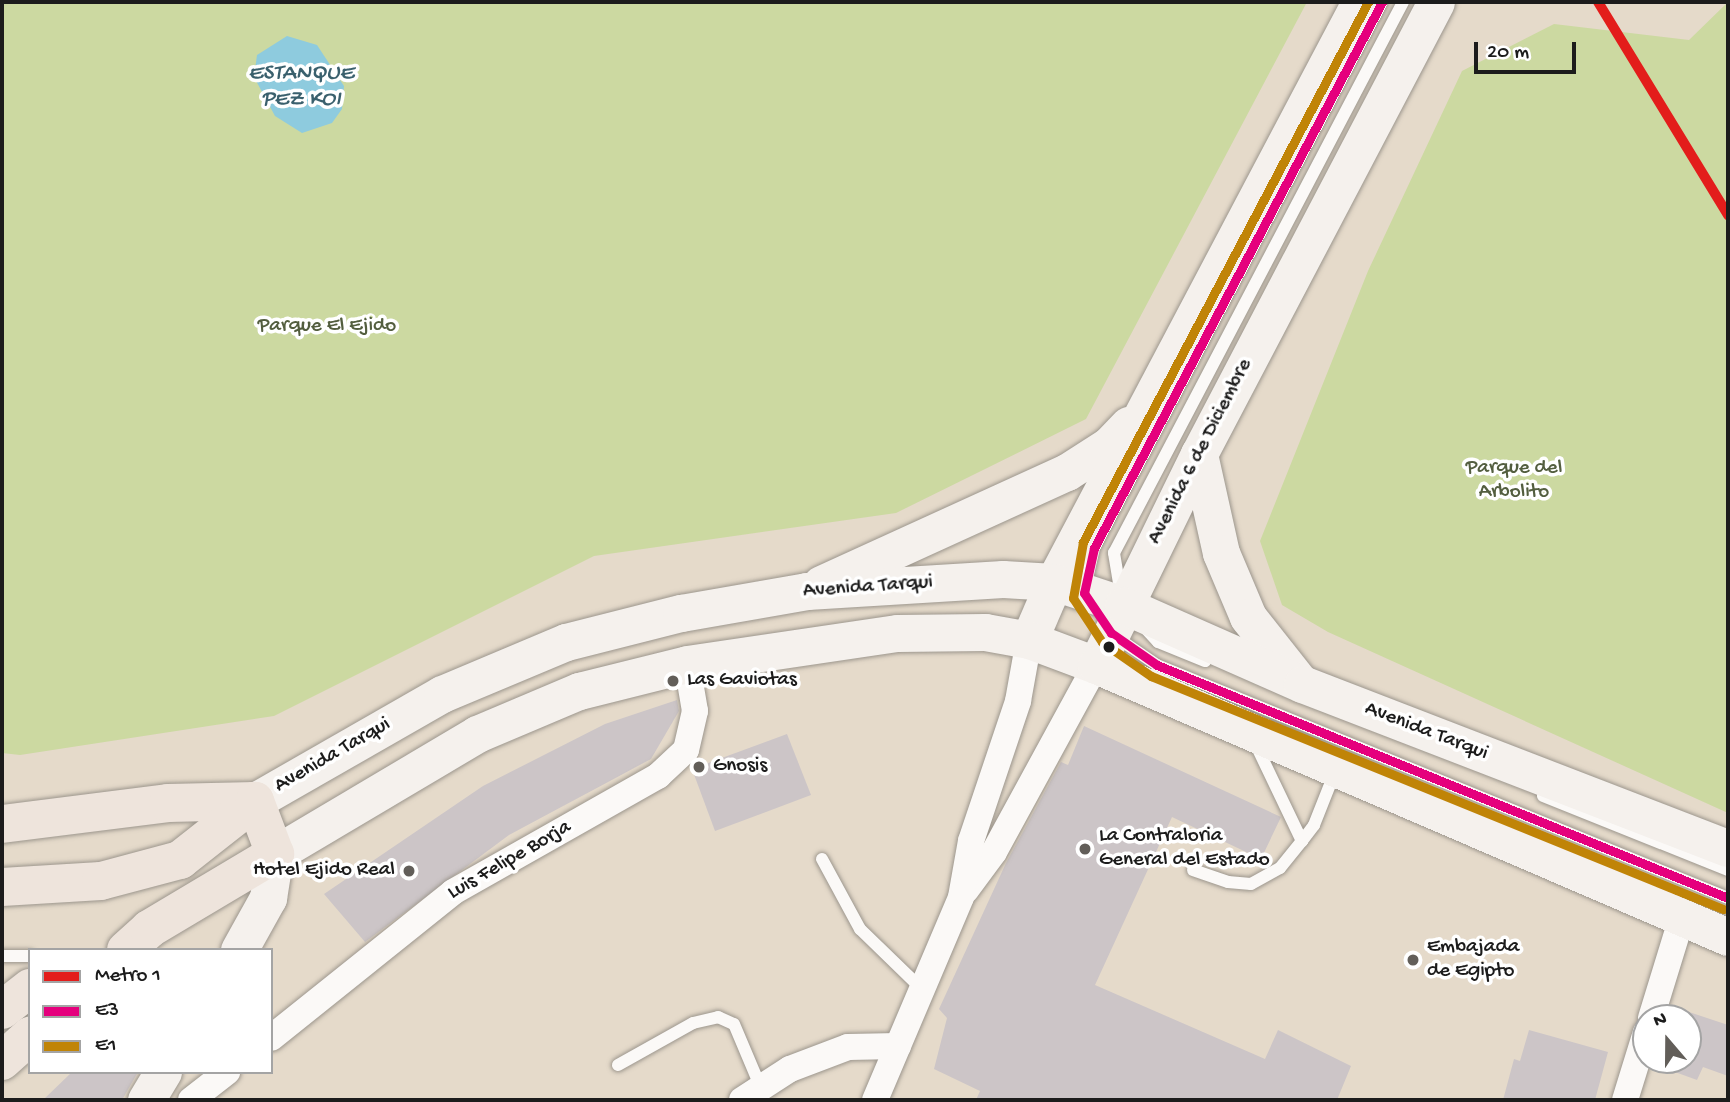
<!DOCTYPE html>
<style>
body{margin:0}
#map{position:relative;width:1730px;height:1102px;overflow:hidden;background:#e5daca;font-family:"Gochi Hand",sans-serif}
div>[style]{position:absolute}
.green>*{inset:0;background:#ccd9a1}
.water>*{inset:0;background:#8ecbde}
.building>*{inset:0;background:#ccc5c7}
.roads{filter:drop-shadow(0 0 2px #9c968d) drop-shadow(0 0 2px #9c968d)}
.service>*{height:12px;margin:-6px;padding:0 6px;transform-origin:6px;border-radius:6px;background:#fbf9f7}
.minor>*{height:26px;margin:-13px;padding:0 13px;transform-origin:13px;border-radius:13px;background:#fbf9f7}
.secondary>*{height:37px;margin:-18.5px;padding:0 18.5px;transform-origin:18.5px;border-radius:18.5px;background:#f5f1ed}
.primary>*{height:38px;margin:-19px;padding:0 19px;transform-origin:19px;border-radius:19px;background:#eee4dc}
.bus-1>*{height:9px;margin:-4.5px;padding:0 4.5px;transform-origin:4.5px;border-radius:4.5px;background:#e5007d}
.bus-2>*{height:9px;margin:-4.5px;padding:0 4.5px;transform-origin:4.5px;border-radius:4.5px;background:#c08407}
.metro-1>*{height:10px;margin:-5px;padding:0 5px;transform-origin:5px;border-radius:5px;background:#e31d1b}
.dots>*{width:19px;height:19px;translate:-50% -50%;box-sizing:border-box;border:4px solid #fff;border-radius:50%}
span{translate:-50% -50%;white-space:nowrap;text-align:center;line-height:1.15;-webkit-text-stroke:7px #fff;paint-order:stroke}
.park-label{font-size:21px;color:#535e3f}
.street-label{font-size:21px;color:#1c1c1c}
.poi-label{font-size:21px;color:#1c1c1c}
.left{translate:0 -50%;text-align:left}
.right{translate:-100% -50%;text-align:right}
.water-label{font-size:23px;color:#3a606d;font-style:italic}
.frame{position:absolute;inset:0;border:4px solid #1c1c1c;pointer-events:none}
.legend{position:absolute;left:28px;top:948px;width:245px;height:126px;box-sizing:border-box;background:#fff;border:2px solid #a4a4a4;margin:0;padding:9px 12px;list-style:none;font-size:21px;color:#1c1c1c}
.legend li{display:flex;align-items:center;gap:14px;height:35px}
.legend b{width:35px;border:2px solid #a4a4a4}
.north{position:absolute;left:1632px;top:1004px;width:70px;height:70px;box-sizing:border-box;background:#fff;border:2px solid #a4a4a4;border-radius:50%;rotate:340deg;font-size:19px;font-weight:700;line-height:28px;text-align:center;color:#1c1c1c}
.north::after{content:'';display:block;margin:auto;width:24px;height:32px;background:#625e59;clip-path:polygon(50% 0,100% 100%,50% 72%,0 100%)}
.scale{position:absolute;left:1474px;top:42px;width:102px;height:32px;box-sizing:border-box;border:4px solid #1c1c1c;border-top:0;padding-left:9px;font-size:21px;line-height:24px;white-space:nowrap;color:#1c1c1c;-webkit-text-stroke:5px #fff;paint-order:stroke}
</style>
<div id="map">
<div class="green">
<div style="clip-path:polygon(2px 2px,1307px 2px,1086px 419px,896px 513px,594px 556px,274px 716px,20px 755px,2px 753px)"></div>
<div style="clip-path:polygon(1728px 2px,1728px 813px,1328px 632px,1282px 605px,1260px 541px,1368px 271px,1462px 71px,1554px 24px,1689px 40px)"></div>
</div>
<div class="water">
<div style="clip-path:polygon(287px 36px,317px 45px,344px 86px,342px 109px,332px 123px,302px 133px,275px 116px,254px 77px,257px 55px)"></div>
</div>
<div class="building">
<div style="clip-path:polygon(677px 700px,679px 711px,651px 759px,509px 835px,365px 942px,324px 894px,483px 786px,605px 724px)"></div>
<div style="clip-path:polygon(1084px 726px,1281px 817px,1261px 859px,1172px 817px,1095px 985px,1265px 1059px,1278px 1030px,1351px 1066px,1337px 1100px,976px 1100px,980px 1091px,934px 1069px,947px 1018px,939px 1009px,1006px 863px,1061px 762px,1068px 765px)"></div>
<div style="clip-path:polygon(787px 734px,811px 795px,715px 831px,692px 769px)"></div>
<div style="clip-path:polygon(1671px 1006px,1728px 1025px,1728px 1076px,1703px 1067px,1697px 1080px,1653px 1064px,1654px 1060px,1688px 1060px,1688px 1018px,1667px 1018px)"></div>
<div style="clip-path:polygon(1529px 1030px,1608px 1052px,1595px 1100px,1503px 1100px,1514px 1059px,1520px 1061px)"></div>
<div style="clip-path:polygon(72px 1072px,138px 1072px,122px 1100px,43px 1100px)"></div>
</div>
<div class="roads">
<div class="service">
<div style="left:1085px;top:587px;width:40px;rotate:-77deg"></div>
<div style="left:1094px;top:548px;width:617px;rotate:-62.19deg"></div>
<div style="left:1121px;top:595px;width:43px;rotate:-99.5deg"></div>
<div style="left:1114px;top:553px;width:622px;rotate:-62.32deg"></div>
<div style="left:1145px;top:628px;width:19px;rotate:47deg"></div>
<div style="left:1158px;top:642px;width:51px;rotate:22deg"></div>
<div style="left:1113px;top:635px;width:53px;rotate:34.3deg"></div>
<div style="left:1157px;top:665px;width:617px;rotate:22.2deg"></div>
<div style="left:1255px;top:743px;width:109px;rotate:64.4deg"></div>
<div style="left:1302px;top:841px;width:20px;rotate:-53deg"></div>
<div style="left:1314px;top:825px;width:57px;rotate:-68.4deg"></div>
<div style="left:1543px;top:796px;width:199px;rotate:21.8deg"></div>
<div style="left:822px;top:859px;width:80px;rotate:61.5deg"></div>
<div style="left:860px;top:929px;width:86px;rotate:44.1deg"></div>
<div style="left:1193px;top:870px;width:37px;rotate:19deg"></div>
<div style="left:1228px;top:882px;width:23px;rotate:5deg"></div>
<div style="left:1251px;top:884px;width:33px;rotate:-29deg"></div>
<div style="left:1280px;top:868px;width:35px;rotate:-51deg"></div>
<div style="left:2px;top:956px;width:28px"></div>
<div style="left:618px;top:1065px;width:86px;rotate:-29.2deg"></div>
<div style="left:693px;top:1023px;width:26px;rotate:-13deg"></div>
<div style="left:718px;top:1017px;width:17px;rotate:24deg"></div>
<div style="left:734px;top:1024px;width:69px;rotate:67.1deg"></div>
</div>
<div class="minor">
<div style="left:966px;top:890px;width:47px;rotate:-53.6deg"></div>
<div style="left:994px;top:852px;width:213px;rotate:-61.4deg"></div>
<div style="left:1651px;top:1018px;width:106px;rotate:-72.9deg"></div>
<div style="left:271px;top:1038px;width:233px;rotate:-38.7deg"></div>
<div style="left:453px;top:892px;width:236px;rotate:-29.5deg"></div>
<div style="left:658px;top:776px;width:38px;rotate:-43deg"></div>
<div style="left:686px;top:750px;width:40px;rotate:-77deg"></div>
<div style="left:695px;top:711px;width:48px;rotate:-99.7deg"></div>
<div style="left:191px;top:1100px;width:46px;rotate:-37.9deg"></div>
<div style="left:742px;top:1100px;width:57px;rotate:-32.9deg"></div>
<div style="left:790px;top:1069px;width:62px;rotate:-20.8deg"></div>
<div style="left:848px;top:1047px;width:50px;rotate:-1.1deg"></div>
<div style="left:875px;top:1100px;width:220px;rotate:-67deg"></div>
<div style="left:961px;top:897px;width:57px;rotate:-79.9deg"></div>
<div style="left:971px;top:841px;width:148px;rotate:-71.4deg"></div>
<div style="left:1018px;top:701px;width:62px;rotate:-79.8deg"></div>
<div style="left:1625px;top:1100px;width:71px;rotate:-72.8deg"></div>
</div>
<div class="secondary">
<div style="left:1199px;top:454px;width:101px;rotate:77.5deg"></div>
<div style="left:1221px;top:553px;width:69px;rotate:67.1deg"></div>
<div style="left:1248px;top:617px;width:80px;rotate:51.6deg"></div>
<div style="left:821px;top:584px;width:270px;rotate:-24.5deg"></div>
<div style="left:1067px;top:472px;width:50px;rotate:-32.7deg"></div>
<div style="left:1109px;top:445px;width:28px;rotate:-46deg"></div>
<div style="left:1029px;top:640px;width:63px;rotate:-66.7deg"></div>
<div style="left:1054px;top:582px;width:656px;rotate:-62.18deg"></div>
<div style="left:1096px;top:665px;width:235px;rotate:-64deg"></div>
<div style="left:1199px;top:454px;width:510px;rotate:-62.33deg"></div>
<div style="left:255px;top:801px;width:215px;rotate:-29.8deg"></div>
<div style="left:442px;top:694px;width:134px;rotate:-22.8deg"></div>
<div style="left:566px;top:642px;width:119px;rotate:-14.2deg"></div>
<div style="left:681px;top:613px;width:128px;rotate:-9.9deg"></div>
<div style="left:807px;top:591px;width:196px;rotate:-3.5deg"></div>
<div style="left:1003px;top:579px;width:51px;rotate:3.4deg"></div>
<div style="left:1054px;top:582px;width:73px;rotate:18.4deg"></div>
<div style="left:1123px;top:605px;width:196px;rotate:23.8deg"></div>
<div style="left:1302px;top:684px;width:456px;rotate:21.1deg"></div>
<div style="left:239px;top:950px;width:60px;rotate:-60.9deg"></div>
<div style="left:268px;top:898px;width:45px;rotate:-81deg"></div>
<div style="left:275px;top:854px;width:235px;rotate:-30.7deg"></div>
<div style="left:477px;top:734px;width:111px;rotate:-22.9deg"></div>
<div style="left:579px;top:691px;width:111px;rotate:-14deg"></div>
<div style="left:687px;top:664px;width:212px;rotate:-8.4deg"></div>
<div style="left:897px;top:633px;width:88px;rotate:-0.7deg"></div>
<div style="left:985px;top:632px;width:45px;rotate:10.3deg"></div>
<div style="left:1029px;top:640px;width:72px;rotate:20.5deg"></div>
<div style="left:1096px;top:665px;width:688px;rotate:23.29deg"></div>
<div style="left:146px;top:1100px;width:33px;rotate:-59deg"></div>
</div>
<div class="primary">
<div style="left:2px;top:824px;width:167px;rotate:-7.2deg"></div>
<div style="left:168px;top:803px;width:87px;rotate:-1.3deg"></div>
<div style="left:2px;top:887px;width:99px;rotate:-3.5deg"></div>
<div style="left:101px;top:881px;width:82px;rotate:-14.9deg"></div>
<div style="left:180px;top:860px;width:95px;rotate:-38.2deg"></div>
<div style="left:126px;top:950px;width:31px;rotate:-42deg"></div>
<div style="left:149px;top:929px;width:147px;rotate:-30.8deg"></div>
<div style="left:275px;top:854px;width:57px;rotate:-110.7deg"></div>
<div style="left:2px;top:1010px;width:36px;rotate:-38deg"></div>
<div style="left:2px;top:1061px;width:38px;rotate:-42deg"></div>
</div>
</div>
<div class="bus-1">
<div style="left:1382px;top:2px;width:617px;rotate:117.81deg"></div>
<div style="left:1094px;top:548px;width:46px;rotate:102.5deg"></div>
<div style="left:1084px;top:593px;width:48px;rotate:56deg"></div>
<div style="left:1111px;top:633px;width:56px;rotate:34.8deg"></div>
<div style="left:1157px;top:665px;width:617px;rotate:22.2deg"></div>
</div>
<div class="bus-2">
<div style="left:1368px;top:2px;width:611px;rotate:117.82deg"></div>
<div style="left:1083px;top:542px;width:57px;rotate:100.1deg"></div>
<div style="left:1073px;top:598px;width:53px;rotate:56.6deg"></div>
<div style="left:1102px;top:642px;width:60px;rotate:34.8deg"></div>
<div style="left:1151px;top:676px;width:618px;rotate:22.16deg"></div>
</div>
<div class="metro-1">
<div style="left:1598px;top:2px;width:250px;rotate:58.6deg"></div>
</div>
<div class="dots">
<div style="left:1109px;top:647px;background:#1c1c1c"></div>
<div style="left:673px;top:681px;background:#625e59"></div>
<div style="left:699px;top:767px;background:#625e59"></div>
<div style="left:1085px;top:849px;background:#625e59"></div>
<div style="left:409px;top:871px;background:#625e59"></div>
<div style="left:1413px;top:960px;background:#625e59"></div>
</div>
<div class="park-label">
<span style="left:327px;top:327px">Parque El Ejido</span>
<span style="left:1514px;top:481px">Parque del<br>Arbolito</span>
</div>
<div class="street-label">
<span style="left:1201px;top:452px;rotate:-63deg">Avenida 6 de Diciembre</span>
<span style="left:868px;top:588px;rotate:-4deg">Avenida Tarqui</span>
<span style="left:1426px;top:732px;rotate:21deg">Avenida Tarqui</span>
<span style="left:333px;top:756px;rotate:-30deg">Avenida Tarqui</span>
<span style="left:510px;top:861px;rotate:-30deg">Luis Felipe Borja</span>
</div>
<div class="poi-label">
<span class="left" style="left:687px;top:681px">Las Gaviotas</span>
<span class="left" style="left:713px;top:767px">Gnosis</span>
<span class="left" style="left:1099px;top:849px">La Contraloria<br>General del Estado</span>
<span class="right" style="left:395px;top:871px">Hotel Ejido Real</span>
<span class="left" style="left:1427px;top:960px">Embajada<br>de Egipto</span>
</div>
<div class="water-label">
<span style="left:301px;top:87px">ESTANQUE<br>PEZ KOI</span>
</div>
<div class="frame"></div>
<ul class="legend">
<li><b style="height:9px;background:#e31d1b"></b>Metro 1</li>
<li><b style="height:9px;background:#e5007d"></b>E3</li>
<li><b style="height:9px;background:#c08407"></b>E1</li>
</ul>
<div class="north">N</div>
<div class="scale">20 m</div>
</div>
